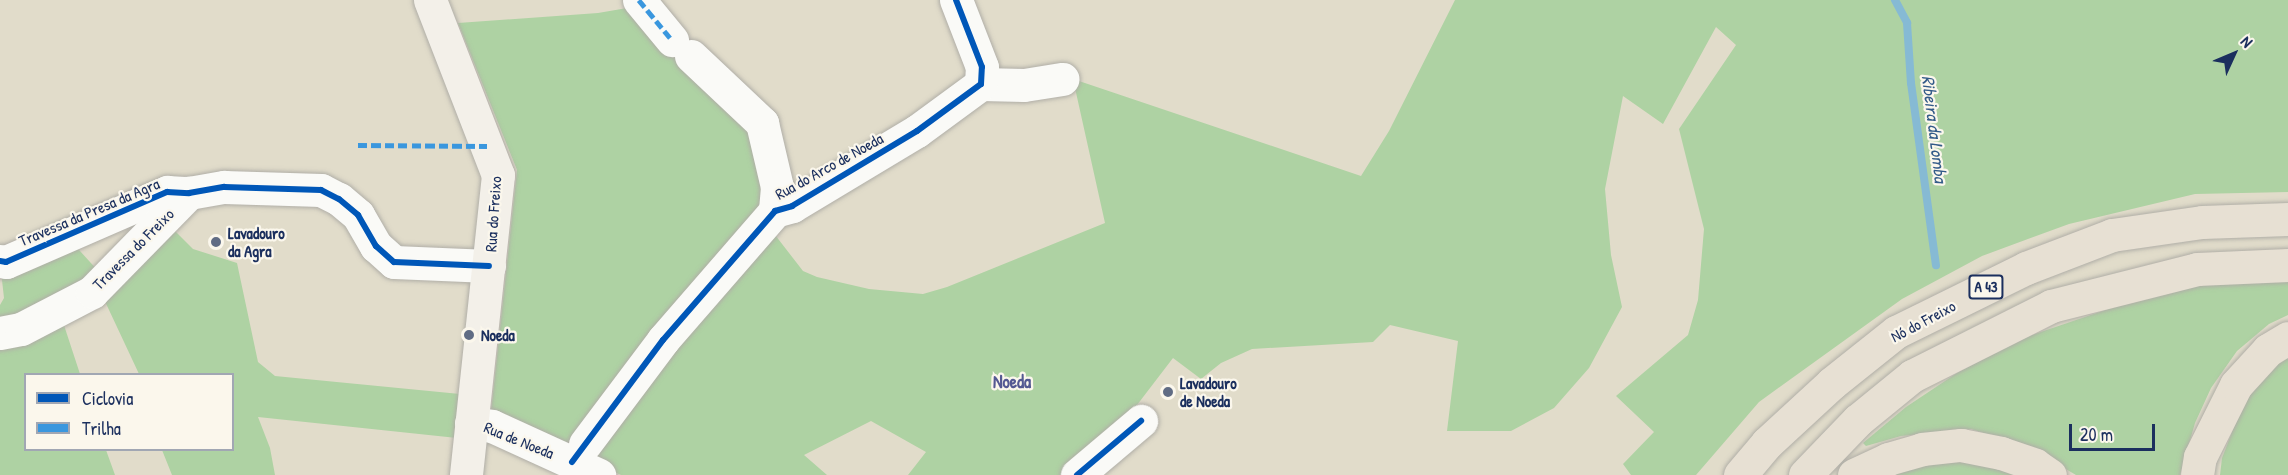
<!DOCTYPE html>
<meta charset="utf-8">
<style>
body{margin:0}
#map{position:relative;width:2288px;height:475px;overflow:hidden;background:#e1dcca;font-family:"Patrick Hand",sans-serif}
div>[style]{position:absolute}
.green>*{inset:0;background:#aed2a3}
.stream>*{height:8px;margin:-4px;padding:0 4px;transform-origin:4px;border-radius:4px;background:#86bad4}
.roads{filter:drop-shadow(0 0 2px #b0aea7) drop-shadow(0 0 2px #b0aea7)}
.street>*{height:33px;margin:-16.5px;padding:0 16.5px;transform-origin:16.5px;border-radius:16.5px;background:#fafaf7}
.secondary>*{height:33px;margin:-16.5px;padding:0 16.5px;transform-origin:16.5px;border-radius:16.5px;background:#f3f0e9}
.highway>*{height:33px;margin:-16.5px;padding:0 16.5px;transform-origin:16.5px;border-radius:16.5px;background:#e7e0d3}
.quiet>*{height:4.5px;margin-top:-2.25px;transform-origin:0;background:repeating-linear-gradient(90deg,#3a97de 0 9px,transparent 0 13.5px)}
.cycleway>*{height:6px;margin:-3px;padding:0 3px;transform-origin:3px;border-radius:3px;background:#0057b8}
.dots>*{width:16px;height:16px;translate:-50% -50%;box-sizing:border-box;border:3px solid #fbf7ec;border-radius:50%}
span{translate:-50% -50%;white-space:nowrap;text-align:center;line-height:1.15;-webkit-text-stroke:4.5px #fbf7ec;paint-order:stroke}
.shield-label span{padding:2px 4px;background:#fbf7ec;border:2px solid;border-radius:4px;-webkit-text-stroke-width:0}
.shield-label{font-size:15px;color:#1b2f5e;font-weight:700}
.street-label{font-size:16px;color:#1b2f5e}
.poi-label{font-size:16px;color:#1b2f5e;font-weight:700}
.left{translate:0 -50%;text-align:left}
.water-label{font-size:18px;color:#335b89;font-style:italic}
.neighbourhood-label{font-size:18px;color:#545992;font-weight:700}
.legend{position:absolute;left:24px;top:373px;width:210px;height:78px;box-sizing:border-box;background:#fbf7ec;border:2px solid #a1a7b3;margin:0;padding:8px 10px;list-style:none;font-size:18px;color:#1b2f5e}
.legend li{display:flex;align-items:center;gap:12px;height:30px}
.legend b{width:30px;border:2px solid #a1a7b3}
.north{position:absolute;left:2204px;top:24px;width:60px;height:60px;-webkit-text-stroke:4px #fbf7ec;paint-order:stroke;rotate:46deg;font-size:16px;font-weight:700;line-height:24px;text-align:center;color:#1b2f5e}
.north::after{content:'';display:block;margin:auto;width:21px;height:27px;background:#1b2f5e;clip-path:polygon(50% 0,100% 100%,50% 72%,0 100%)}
.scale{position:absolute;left:2069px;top:424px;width:86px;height:27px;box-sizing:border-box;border:3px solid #1b2f5e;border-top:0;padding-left:8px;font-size:18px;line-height:21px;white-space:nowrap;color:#1b2f5e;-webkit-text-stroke:4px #fbf7ec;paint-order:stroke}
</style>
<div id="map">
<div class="green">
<div style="clip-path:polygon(1455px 0,2288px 0,2288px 192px,2195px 194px,2069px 224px,1982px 256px,1902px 299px,1759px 402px,1696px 475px,1631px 475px,1623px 464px,1654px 432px,1616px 396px,1688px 335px,1698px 300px,1704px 229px,1679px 129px,1736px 45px,1716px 27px,1663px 124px,1623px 96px,1605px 189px,1611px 255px,1622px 307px,1589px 368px,1554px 408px,1511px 431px,1447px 431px,1458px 341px,1390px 325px,1373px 342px,1252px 349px,1221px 363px,1201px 379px,1173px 358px,1137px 405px,1061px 475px,908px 475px,926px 452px,871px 421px,804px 455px,827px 475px,621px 475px,593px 462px,593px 448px,772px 231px,803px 271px,817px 277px,869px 289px,923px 294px,947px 287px,1105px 223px,1073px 79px,1361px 176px,1389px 131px)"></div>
<div style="clip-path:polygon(633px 7px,750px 126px,765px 214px,569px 451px,491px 412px,517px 170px,458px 23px,598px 13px)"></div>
<div style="clip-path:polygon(172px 228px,193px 249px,237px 263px,258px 362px,275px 376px,460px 394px,457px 438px,258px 417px,270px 448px,275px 475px,172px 475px,162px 450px,232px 450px,232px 374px,139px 374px,102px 295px)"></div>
<div style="clip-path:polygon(70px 240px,100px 273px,0 325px,0 305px,4px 298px,1px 271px)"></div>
<div style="clip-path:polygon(2288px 279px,2288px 315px,2269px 324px,2237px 351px,2211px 388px,2195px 423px,2180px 475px,2076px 475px,2028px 447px,1971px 429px,1901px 436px,1866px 446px,1863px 443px,1906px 407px,1957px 373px,2020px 339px,2129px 302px,2202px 282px)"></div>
<div style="clip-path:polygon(61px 316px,80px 374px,26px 374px,26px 450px,106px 450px,115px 475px,0 475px,0 341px)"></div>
<div style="clip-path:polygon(2288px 355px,2288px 475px,2220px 475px,2222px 458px,2241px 409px,2270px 366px)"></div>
<div style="clip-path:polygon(1935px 461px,1979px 463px,2019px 475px,1878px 475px)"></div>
</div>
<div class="stream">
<div style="left:1895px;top:0;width:26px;rotate:62deg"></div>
<div style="left:1907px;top:23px;width:60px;rotate:86.2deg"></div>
<div style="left:1911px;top:83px;width:184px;rotate:82.2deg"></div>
</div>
<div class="roads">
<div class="street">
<div style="left:639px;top:0;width:52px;rotate:50.5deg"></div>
<div style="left:691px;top:56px;width:98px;rotate:43.3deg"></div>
<div style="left:762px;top:123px;width:66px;rotate:76.8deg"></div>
<div style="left:777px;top:187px;width:24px;rotate:95deg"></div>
<div style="left:981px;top:84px;width:43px;rotate:1.3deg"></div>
<div style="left:1024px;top:85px;width:39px;rotate:-9deg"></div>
<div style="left:0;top:261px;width:6px;rotate:9deg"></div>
<div style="left:6px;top:262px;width:176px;rotate:-23.5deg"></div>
<div style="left:167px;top:192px;width:22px;rotate:3deg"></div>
<div style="left:189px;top:193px;width:36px;rotate:-10deg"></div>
<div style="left:224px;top:187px;width:97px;rotate:1.8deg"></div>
<div style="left:321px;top:190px;width:20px;rotate:27deg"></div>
<div style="left:339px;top:199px;width:25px;rotate:40deg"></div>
<div style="left:358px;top:215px;width:36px;rotate:60deg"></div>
<div style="left:376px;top:246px;width:24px;rotate:42deg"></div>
<div style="left:394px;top:262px;width:95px;rotate:2.4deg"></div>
<div style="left:0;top:333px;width:21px;rotate:-11deg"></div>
<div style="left:21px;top:329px;width:80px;rotate:-27.5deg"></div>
<div style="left:92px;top:292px;width:139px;rotate:-45.6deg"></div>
<div style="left:471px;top:423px;width:21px;rotate:8deg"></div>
<div style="left:492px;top:426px;width:118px;rotate:24.6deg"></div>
<div style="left:585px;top:444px;width:130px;rotate:-53.1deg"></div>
<div style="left:663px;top:340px;width:171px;rotate:-49deg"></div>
<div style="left:775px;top:211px;width:18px;rotate:-16deg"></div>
<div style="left:792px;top:206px;width:146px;rotate:-31deg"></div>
<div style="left:917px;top:131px;width:79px;rotate:-36.3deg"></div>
<div style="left:981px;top:84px;width:17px;rotate:-87deg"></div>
<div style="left:982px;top:67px;width:72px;rotate:-111.2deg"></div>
<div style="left:1077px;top:475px;width:84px;rotate:-40.2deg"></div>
</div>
<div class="secondary">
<div style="left:430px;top:0;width:188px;rotate:68.8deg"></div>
<div style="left:498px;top:175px;width:302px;rotate:96.1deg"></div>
</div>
<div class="highway">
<div style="left:1740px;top:475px;width:42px;rotate:-49.8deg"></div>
<div style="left:1767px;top:443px;width:88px;rotate:-42.7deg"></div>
<div style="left:1832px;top:383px;width:82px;rotate:-38.6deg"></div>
<div style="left:1896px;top:332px;width:145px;rotate:-26.2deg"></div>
<div style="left:2026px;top:268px;width:92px;rotate:-21deg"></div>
<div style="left:2112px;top:235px;width:91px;rotate:-8.2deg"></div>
<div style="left:2202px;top:222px;width:86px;rotate:-2deg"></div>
<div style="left:1805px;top:475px;width:76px;rotate:-46.1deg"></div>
<div style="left:1858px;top:420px;width:70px;rotate:-39.2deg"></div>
<div style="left:1912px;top:376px;width:156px;rotate:-26.7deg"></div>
<div style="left:2051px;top:306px;width:151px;rotate:-14.2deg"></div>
<div style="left:2197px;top:269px;width:91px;rotate:-2.5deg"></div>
<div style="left:1854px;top:475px;width:38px;rotate:-25deg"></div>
<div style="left:1888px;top:459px;width:35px;rotate:-16deg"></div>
<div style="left:1922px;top:449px;width:39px;rotate:-6deg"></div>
<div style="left:1961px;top:445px;width:41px;rotate:11.3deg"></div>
<div style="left:2001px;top:453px;width:36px;rotate:19deg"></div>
<div style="left:2035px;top:465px;width:18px;rotate:34deg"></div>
<div style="left:2197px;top:475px;width:18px;rotate:-81deg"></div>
<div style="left:2200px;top:457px;width:80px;rotate:-63.4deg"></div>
<div style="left:2236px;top:385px;width:47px;rotate:-47.6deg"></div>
<div style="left:2268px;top:350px;width:23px;rotate:-31deg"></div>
</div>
</div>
<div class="quiet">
<div style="left:639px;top:0;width:52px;rotate:50.5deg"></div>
<div style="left:358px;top:145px;width:129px;rotate:0.4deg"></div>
</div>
<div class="cycleway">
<div style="left:0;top:261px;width:6px;rotate:9deg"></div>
<div style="left:6px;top:262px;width:176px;rotate:-23.5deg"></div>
<div style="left:167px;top:192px;width:22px;rotate:3deg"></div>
<div style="left:189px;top:193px;width:36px;rotate:-10deg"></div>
<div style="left:224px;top:187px;width:97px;rotate:1.8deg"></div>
<div style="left:321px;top:190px;width:20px;rotate:27deg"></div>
<div style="left:339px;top:199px;width:25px;rotate:40deg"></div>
<div style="left:358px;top:215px;width:36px;rotate:60deg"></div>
<div style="left:376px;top:246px;width:24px;rotate:42deg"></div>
<div style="left:394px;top:262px;width:95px;rotate:2.4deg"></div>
<div style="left:572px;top:462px;width:152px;rotate:-53.3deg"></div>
<div style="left:663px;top:340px;width:171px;rotate:-49deg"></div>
<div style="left:775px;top:211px;width:18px;rotate:-16deg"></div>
<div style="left:792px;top:206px;width:146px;rotate:-31deg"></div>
<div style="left:917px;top:131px;width:79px;rotate:-36.3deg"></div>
<div style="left:981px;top:84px;width:17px;rotate:-87deg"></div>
<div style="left:982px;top:67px;width:72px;rotate:-111.2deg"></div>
<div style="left:1077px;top:475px;width:84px;rotate:-40.2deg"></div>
</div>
<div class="dots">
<div style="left:216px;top:242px;background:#606c84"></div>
<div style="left:469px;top:335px;background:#606c84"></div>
<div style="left:1168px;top:392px;background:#606c84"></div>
</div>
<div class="shield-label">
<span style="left:1986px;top:287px">A 43</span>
</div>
<div class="street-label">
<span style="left:829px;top:166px;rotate:-29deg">Rua do Arco de Noeda</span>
<span style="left:89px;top:212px;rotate:-23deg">Travessa da Presa da Agra</span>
<span style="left:493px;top:214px;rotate:-86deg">Rua do Freixo</span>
<span style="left:133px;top:249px;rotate:-45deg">Travessa do Freixo</span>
<span style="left:1923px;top:321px;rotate:-28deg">Nó do Freixo</span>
<span style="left:519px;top:440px;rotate:22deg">Rua de Noeda</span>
</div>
<div class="poi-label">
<span class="left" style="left:228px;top:242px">Lavadouro<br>da Agra</span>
<span class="left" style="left:481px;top:335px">Noeda</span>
<span class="left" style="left:1180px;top:392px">Lavadouro<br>de Noeda</span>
</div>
<div class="water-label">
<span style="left:1934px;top:129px;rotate:83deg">Ribeira da Lomba</span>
</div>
<div class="neighbourhood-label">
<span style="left:1012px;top:382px">Noeda</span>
</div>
<ul class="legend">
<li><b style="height:8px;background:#0057b8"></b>Ciclovia</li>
<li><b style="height:8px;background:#3a97de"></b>Trilha</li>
</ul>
<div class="north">N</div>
<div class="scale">20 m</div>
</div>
